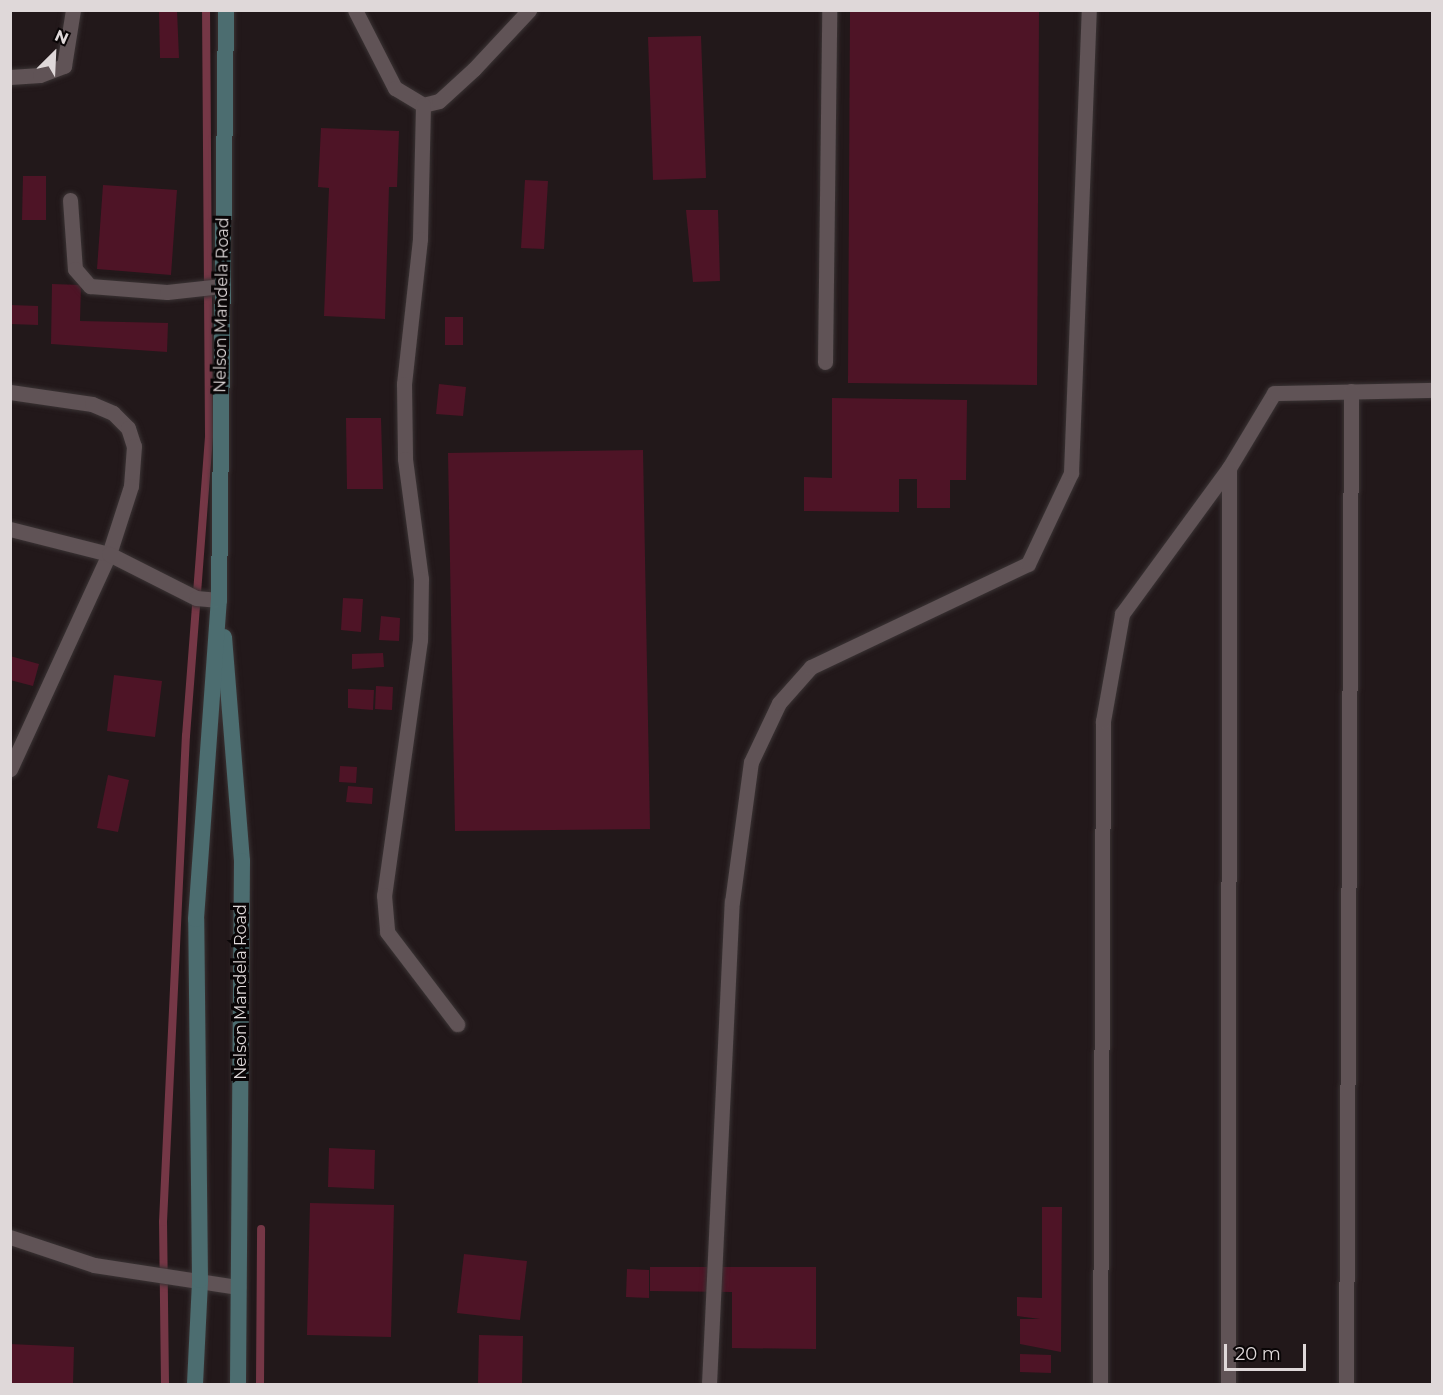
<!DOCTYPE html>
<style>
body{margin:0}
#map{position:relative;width:1443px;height:1395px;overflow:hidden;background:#22181a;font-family:Montserrat,sans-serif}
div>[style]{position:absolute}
.stream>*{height:8px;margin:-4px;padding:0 4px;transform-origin:4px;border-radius:4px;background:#753746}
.building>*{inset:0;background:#4e1426}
.roads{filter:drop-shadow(0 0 2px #3a3334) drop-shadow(0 0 2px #3a3334)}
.service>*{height:15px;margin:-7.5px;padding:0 7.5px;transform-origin:7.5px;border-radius:7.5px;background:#605356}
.secondary>*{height:16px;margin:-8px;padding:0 8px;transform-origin:8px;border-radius:8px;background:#4c6d70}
span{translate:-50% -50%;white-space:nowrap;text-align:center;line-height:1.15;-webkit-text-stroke:6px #090506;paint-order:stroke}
.street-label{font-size:16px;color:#dfd8d9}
.frame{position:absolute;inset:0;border:12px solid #dfd8d9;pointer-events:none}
.north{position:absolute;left:24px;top:24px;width:60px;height:60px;-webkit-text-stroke:4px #090506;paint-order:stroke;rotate:24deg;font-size:16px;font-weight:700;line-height:24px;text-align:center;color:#dfd8d9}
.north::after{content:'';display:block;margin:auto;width:21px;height:27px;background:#dfd8d9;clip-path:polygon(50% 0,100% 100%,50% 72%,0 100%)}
.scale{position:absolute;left:1224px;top:1344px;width:82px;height:27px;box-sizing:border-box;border:3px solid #dfd8d9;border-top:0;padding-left:8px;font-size:18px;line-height:21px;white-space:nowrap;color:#dfd8d9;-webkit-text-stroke:4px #090506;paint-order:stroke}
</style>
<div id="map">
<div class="stream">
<div style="left:165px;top:1384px;width:162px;rotate:-90.7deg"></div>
<div style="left:163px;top:1222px;width:487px;rotate:-87.3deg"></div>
<div style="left:186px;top:736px;width:302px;rotate:-85.6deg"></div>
<div style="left:209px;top:435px;width:425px;rotate:-90.4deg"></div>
<div style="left:260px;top:1384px;width:155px;rotate:-89.6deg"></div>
</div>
<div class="building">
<div style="clip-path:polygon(159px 10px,177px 10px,179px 58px,160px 58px)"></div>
<div style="clip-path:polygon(850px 10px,1039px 10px,1037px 385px,848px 383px)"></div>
<div style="clip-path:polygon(701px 36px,706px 178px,653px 180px,648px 37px)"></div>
<div style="clip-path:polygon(321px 128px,399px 131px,397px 187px,389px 187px,385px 319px,324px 316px,329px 188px,318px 187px)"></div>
<div style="clip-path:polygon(23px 176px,46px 176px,46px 220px,22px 220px)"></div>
<div style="clip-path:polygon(525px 180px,548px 181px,544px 249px,521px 248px)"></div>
<div style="clip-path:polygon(103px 185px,177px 190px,171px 275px,97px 269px)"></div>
<div style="clip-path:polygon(686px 210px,718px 210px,720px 281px,693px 282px)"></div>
<div style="clip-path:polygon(52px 284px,81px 285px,80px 321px,168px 323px,167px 352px,51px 344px)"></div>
<div style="clip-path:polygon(10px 305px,38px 306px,38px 325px,10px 324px)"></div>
<div style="clip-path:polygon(445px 317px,463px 317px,463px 345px,445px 345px)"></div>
<div style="clip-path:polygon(439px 384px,466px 387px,463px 416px,436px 414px)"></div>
<div style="clip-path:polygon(832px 398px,967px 400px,966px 480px,950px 480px,950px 508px,917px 508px,917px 479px,899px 479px,899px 512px,804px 511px,804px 477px,832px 478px)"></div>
<div style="clip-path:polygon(346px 418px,381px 418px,383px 489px,347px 489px)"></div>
<div style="clip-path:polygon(643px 450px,650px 829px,455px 831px,448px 453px)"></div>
<div style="clip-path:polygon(343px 598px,363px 599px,361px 632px,341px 630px)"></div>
<div style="clip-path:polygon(381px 616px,400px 618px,399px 641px,379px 640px)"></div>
<div style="clip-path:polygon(383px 653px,384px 667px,352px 669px,352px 654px)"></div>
<div style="clip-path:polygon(10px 656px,39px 664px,33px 686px,10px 680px)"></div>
<div style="clip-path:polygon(114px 675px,162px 681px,155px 737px,107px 731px)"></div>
<div style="clip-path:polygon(376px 686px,393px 687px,392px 710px,375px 709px)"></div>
<div style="clip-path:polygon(348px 689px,374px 690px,373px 710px,348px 708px)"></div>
<div style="clip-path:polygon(340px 766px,357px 767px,356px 783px,339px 782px)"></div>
<div style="clip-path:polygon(108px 775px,129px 780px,118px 832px,97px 828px)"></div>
<div style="clip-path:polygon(348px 786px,373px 788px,372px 804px,346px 802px)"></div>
<div style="clip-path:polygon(329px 1148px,375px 1150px,374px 1189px,328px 1187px)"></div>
<div style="clip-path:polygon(310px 1203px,394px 1205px,391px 1337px,307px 1335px)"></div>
<div style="clip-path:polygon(1042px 1207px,1062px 1207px,1061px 1352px,1020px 1344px,1020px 1319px,1040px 1319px,1017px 1316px,1017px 1297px,1042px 1298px)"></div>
<div style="clip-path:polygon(464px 1254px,527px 1261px,520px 1320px,457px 1313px)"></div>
<div style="clip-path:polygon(650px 1267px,816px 1267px,816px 1349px,732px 1348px,732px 1292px,650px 1291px)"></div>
<div style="clip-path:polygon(627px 1269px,649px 1270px,649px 1298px,626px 1297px)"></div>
<div style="clip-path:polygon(479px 1335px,523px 1336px,522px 1384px,478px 1384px)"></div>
<div style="clip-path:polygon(10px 1344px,74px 1347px,73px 1384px,10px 1384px)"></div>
<div style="clip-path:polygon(1020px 1354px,1051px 1355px,1051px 1373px,1020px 1372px)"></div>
</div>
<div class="roads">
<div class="service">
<div style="left:355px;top:10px;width:88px;rotate:62.9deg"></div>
<div style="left:395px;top:88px;width:33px;rotate:31deg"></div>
<div style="left:423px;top:105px;width:16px;rotate:-14deg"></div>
<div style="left:439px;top:101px;width:47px;rotate:-42.4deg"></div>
<div style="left:474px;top:69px;width:81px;rotate:-47deg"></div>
<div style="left:10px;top:77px;width:30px;rotate:-4deg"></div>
<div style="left:40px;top:75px;width:26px;rotate:-21deg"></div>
<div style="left:64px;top:66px;width:57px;rotate:-80.9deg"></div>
<div style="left:423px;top:105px;width:134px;rotate:91.3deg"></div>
<div style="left:420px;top:239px;width:146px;rotate:96.3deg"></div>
<div style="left:404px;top:384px;width:75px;rotate:89.2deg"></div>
<div style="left:405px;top:459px;width:121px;rotate:82.4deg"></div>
<div style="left:421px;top:579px;width:61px;rotate:90.9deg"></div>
<div style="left:420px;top:640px;width:258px;rotate:98deg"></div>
<div style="left:384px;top:895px;width:37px;rotate:85deg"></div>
<div style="left:387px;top:932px;width:116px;rotate:52.7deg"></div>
<div style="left:70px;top:200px;width:69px;rotate:85.9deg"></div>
<div style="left:75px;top:269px;width:23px;rotate:49deg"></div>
<div style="left:90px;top:286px;width:77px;rotate:4.5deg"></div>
<div style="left:167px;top:292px;width:55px;rotate:-6.2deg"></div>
<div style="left:825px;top:362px;width:352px;rotate:-89.3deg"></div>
<div style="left:10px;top:392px;width:83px;rotate:8.3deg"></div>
<div style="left:92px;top:404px;width:23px;rotate:23deg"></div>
<div style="left:113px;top:413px;width:21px;rotate:45deg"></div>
<div style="left:128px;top:428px;width:19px;rotate:72deg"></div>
<div style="left:134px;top:446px;width:40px;rotate:94.3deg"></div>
<div style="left:131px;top:486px;width:71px;rotate:107.9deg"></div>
<div style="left:109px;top:554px;width:237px;rotate:114.7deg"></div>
<div style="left:10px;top:529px;width:102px;rotate:14.2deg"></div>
<div style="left:109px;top:554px;width:97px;rotate:26.8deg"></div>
<div style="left:196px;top:598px;width:23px;rotate:5deg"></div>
<div style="left:10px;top:1237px;width:89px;rotate:18.4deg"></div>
<div style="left:94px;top:1265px;width:146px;rotate:8.7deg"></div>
<div style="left:709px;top:1384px;width:483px;rotate:-87.3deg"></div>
<div style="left:732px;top:902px;width:141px;rotate:-82.3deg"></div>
<div style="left:751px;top:762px;width:65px;rotate:-64.6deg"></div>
<div style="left:779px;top:703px;width:48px;rotate:-48.4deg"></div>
<div style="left:811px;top:667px;width:240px;rotate:-25.4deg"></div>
<div style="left:1028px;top:564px;width:101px;rotate:-64.7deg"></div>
<div style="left:1071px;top:473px;width:463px;rotate:-87.8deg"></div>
<div style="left:1100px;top:1384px;width:663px;rotate:-89.74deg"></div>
<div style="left:1103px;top:721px;width:109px;rotate:-79.9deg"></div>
<div style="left:1122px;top:614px;width:181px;rotate:-53.8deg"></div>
<div style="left:1229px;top:468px;width:87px;rotate:-59deg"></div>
<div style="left:1274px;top:393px;width:158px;rotate:-1.1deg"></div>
<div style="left:1228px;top:1384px;width:916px;rotate:-89.94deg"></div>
<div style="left:1346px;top:1384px;width:993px;rotate:-89.71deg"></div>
</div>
<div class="secondary">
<div style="left:224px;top:637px;width:225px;rotate:85.4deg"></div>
<div style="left:242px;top:861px;width:523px;rotate:90.44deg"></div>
<div style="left:195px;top:1384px;width:104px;rotate:-87.2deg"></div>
<div style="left:200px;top:1280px;width:361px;rotate:-90.6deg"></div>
<div style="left:196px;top:919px;width:320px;rotate:-85.9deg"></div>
<div style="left:219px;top:600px;width:590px;rotate:-89.32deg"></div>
</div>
</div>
<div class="street-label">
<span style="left:222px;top:305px;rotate:-89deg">Nelson Mandela Road</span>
<span style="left:241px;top:992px;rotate:-90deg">Nelson Mandela Road</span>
</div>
<div class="frame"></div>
<div class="north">N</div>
<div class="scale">20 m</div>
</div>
